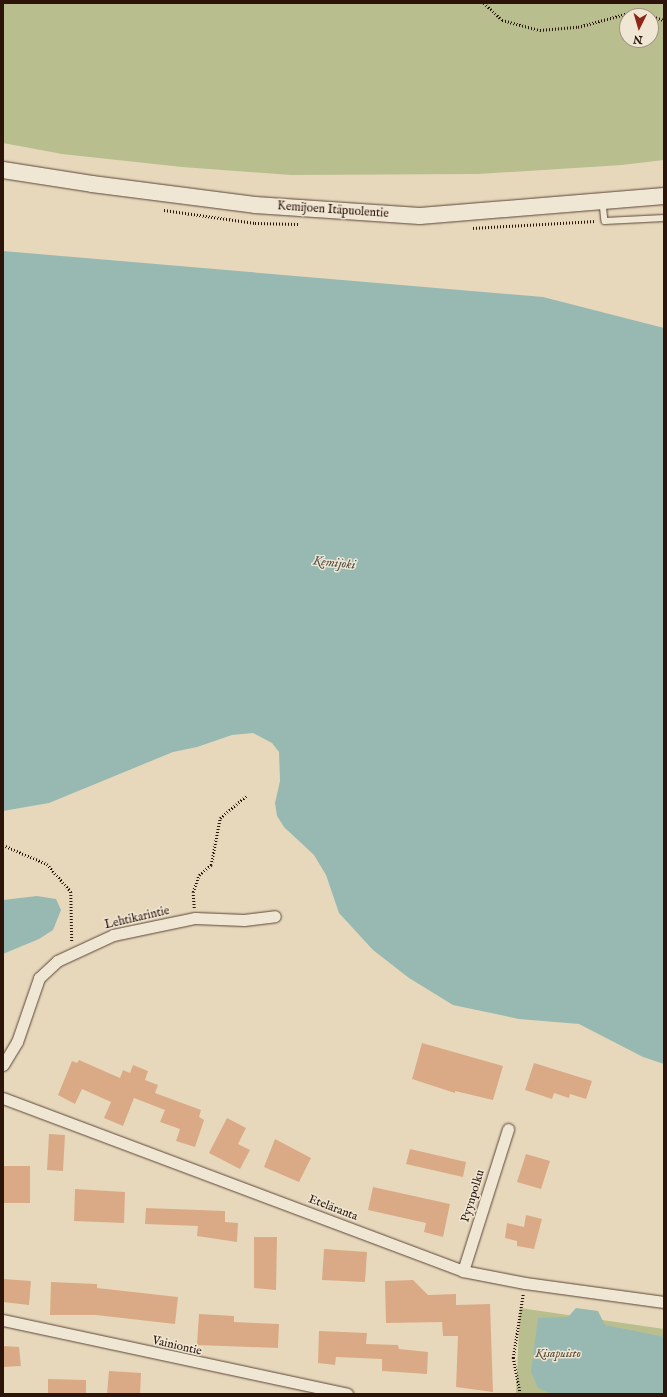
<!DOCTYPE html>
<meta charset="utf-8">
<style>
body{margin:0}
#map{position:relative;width:667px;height:1397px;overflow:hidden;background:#e7d8bc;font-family:"IM FELL English",serif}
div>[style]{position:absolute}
.green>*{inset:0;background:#b9be8e}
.water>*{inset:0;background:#97b9b2}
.building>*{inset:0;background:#daaa87}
.path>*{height:2.5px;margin-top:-1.25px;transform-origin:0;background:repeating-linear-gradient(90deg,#2c140b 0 1px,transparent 0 3px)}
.roads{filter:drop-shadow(0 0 1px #5b4537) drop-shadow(0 0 1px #5b4537)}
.service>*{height:5.5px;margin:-2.75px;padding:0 2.75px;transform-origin:2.75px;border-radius:2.75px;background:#efe6d3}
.minor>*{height:11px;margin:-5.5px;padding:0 5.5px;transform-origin:5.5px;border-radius:5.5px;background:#efe6d3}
.secondary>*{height:16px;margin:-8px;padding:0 8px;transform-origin:8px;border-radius:8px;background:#efe6d3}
span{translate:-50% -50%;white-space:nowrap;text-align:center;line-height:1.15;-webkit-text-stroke:3px #efe6d3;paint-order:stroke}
.street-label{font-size:12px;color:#2c140b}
.park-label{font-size:12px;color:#564732;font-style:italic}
.water-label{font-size:13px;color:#514e45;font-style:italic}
.frame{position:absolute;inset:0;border:4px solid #2c140b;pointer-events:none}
.north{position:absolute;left:619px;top:8px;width:40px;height:40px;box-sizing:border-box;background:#efe6d3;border:1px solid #a19283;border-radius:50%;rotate:185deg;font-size:11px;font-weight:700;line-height:16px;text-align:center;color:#2c140b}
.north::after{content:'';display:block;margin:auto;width:14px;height:18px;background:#8f2418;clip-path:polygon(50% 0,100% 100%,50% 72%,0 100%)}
</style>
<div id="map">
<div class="green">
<div style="clip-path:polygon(evenodd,3px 3px,664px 3px,664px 160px,622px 165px,478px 174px,291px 175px,182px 167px,62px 154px,3px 143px,3px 3px,627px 16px,651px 16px,651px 40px,627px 40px,627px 16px)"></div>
<div style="clip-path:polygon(520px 1308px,664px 1329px,664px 1394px,516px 1394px)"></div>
</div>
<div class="water">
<div style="clip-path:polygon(3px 251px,543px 297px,664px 328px,664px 1064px,643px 1057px,579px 1024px,519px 1019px,453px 1005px,409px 978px,373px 950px,339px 913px,326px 875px,314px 855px,284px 827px,277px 816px,275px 803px,280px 781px,279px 752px,272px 743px,253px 733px,232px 735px,197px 747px,173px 752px,49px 803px,3px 811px)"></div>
<div style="clip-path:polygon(37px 896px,56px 899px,61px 910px,53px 930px,39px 939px,3px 954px,3px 900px)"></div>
<div style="clip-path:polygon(576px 1308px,598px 1311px,605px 1325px,664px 1337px,664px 1394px,551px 1394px,538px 1388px,531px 1372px,538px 1318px,568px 1317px)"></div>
</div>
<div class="building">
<div style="clip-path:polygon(422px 1043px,503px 1066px,493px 1100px,455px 1091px,455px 1093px,412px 1079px)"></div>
<div style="clip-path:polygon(79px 1060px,120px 1078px,123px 1070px,130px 1073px,133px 1065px,148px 1071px,145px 1080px,158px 1085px,155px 1093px,201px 1110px,199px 1117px,204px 1120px,195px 1147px,176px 1141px,180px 1129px,160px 1122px,165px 1110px,134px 1098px,123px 1126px,104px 1118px,111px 1102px,82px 1089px,75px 1104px,58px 1095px,72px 1061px,77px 1063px)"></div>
<div style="clip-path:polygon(534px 1063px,592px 1081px,586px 1099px,570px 1094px,569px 1098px,554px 1093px,552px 1099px,525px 1090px)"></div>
<div style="clip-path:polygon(227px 1118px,246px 1128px,238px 1144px,250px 1150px,240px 1169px,209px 1153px)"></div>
<div style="clip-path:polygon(49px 1134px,65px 1135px,63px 1171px,47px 1170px)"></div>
<div style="clip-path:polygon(275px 1139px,311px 1158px,299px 1182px,264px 1167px)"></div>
<div style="clip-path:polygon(410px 1149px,466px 1162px,463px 1177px,406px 1164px)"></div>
<div style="clip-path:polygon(526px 1154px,550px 1161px,541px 1189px,517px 1182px)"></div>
<div style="clip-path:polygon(3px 1166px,30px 1166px,30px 1203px,3px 1203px)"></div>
<div style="clip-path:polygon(373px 1187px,450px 1204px,443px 1237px,424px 1232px,426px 1223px,368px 1210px)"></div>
<div style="clip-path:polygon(75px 1189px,125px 1192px,124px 1223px,74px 1221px)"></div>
<div style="clip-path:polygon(146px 1208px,225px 1211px,225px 1222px,238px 1223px,237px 1242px,197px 1236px,198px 1226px,145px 1224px)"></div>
<div style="clip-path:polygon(526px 1215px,542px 1219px,534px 1249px,517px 1246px,517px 1241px,505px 1238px,507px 1223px,524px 1227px)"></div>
<div style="clip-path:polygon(254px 1237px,277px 1237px,276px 1290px,254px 1288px)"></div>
<div style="clip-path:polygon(324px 1249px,367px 1252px,365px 1282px,322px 1280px)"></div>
<div style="clip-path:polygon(3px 1279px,31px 1281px,29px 1305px,3px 1302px)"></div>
<div style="clip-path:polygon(413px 1280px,428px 1295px,456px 1294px,456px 1305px,490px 1304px,493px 1392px,456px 1387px,458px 1336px,443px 1336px,442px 1322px,386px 1323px,385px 1281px)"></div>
<div style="clip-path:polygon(51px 1282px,97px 1284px,97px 1288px,178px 1297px,175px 1324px,96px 1315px,50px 1315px)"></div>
<div style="clip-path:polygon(199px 1314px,234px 1316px,234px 1322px,279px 1324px,278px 1348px,197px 1345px)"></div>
<div style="clip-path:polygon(319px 1331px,367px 1333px,366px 1344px,398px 1345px,399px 1349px,428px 1352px,427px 1374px,382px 1371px,382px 1359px,336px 1357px,335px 1365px,318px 1363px)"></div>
<div style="clip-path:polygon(3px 1346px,19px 1347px,21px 1366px,3px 1367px)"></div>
<div style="clip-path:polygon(109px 1371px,141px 1373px,140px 1394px,107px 1394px)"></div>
<div style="clip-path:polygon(48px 1379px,86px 1380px,86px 1394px,48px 1394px)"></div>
</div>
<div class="path">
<div style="left:484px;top:3px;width:25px;rotate:43deg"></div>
<div style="left:502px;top:20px;width:39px;rotate:15deg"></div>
<div style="left:540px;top:30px;width:38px;rotate:-5deg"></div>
<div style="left:578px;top:27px;width:60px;rotate:-15.4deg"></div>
<div style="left:636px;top:11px;width:29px;rotate:18deg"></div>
<div style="left:164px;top:210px;width:92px;rotate:8.1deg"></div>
<div style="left:255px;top:223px;width:43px;rotate:1.3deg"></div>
<div style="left:473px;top:228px;width:123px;rotate:-3.3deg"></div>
<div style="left:3px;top:845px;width:48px;rotate:23.4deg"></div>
<div style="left:47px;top:864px;width:37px;rotate:49deg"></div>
<div style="left:71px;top:892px;width:50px;rotate:88.9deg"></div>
<div style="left:194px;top:908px;width:16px;rotate:-94deg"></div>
<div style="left:193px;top:892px;width:18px;rotate:-71deg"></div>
<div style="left:199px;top:875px;width:16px;rotate:-40deg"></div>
<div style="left:211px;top:865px;width:48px;rotate:-79.2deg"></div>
<div style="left:220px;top:818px;width:35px;rotate:-40deg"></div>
<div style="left:520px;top:1394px;width:37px;rotate:-101deg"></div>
<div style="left:513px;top:1358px;width:65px;rotate:-81.1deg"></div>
</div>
<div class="roads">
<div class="service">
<div style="left:603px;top:203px;width:18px;rotate:84deg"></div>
<div style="left:605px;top:221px;width:59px;rotate:-2.9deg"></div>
</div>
<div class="minor">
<div style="left:3px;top:1065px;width:27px;rotate:-59deg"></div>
<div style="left:17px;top:1042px;width:68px;rotate:-71deg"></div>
<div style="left:39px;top:978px;width:25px;rotate:-43deg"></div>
<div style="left:57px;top:961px;width:62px;rotate:-24.9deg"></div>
<div style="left:113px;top:935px;width:84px;rotate:-11.7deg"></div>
<div style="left:195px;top:918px;width:49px;rotate:2.3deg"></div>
<div style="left:244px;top:920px;width:31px;rotate:-7deg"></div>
<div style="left:3px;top:1098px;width:491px;rotate:20.6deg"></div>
<div style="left:463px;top:1271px;width:63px;rotate:11deg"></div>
<div style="left:525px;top:1283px;width:140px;rotate:7.8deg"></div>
<div style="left:463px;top:1271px;width:149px;rotate:-72.4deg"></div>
<div style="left:3px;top:1320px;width:352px;rotate:12.1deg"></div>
</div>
<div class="secondary">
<div style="left:3px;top:170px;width:90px;rotate:8.9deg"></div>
<div style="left:92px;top:184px;width:164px;rotate:7.3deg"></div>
<div style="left:255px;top:205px;width:165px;rotate:3.8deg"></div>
<div style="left:420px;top:216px;width:245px;rotate:-4.7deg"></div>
</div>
</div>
<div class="street-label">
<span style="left:333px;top:210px;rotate:4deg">Kemijoen Itäpuolentie</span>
<span style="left:137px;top:918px;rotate:-13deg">Lehtikarintie</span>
<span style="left:473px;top:1196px;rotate:-73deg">Pyynpolku</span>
<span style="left:333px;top:1208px;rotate:21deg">Eteläranta</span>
<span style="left:177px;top:1346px;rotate:13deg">Vainiontie</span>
</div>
<div class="park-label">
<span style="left:558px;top:1354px">Kisapuisto</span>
</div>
<div class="water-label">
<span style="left:334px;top:564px;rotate:6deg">Kemijoki</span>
</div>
<div class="frame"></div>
<div class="north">N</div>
</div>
